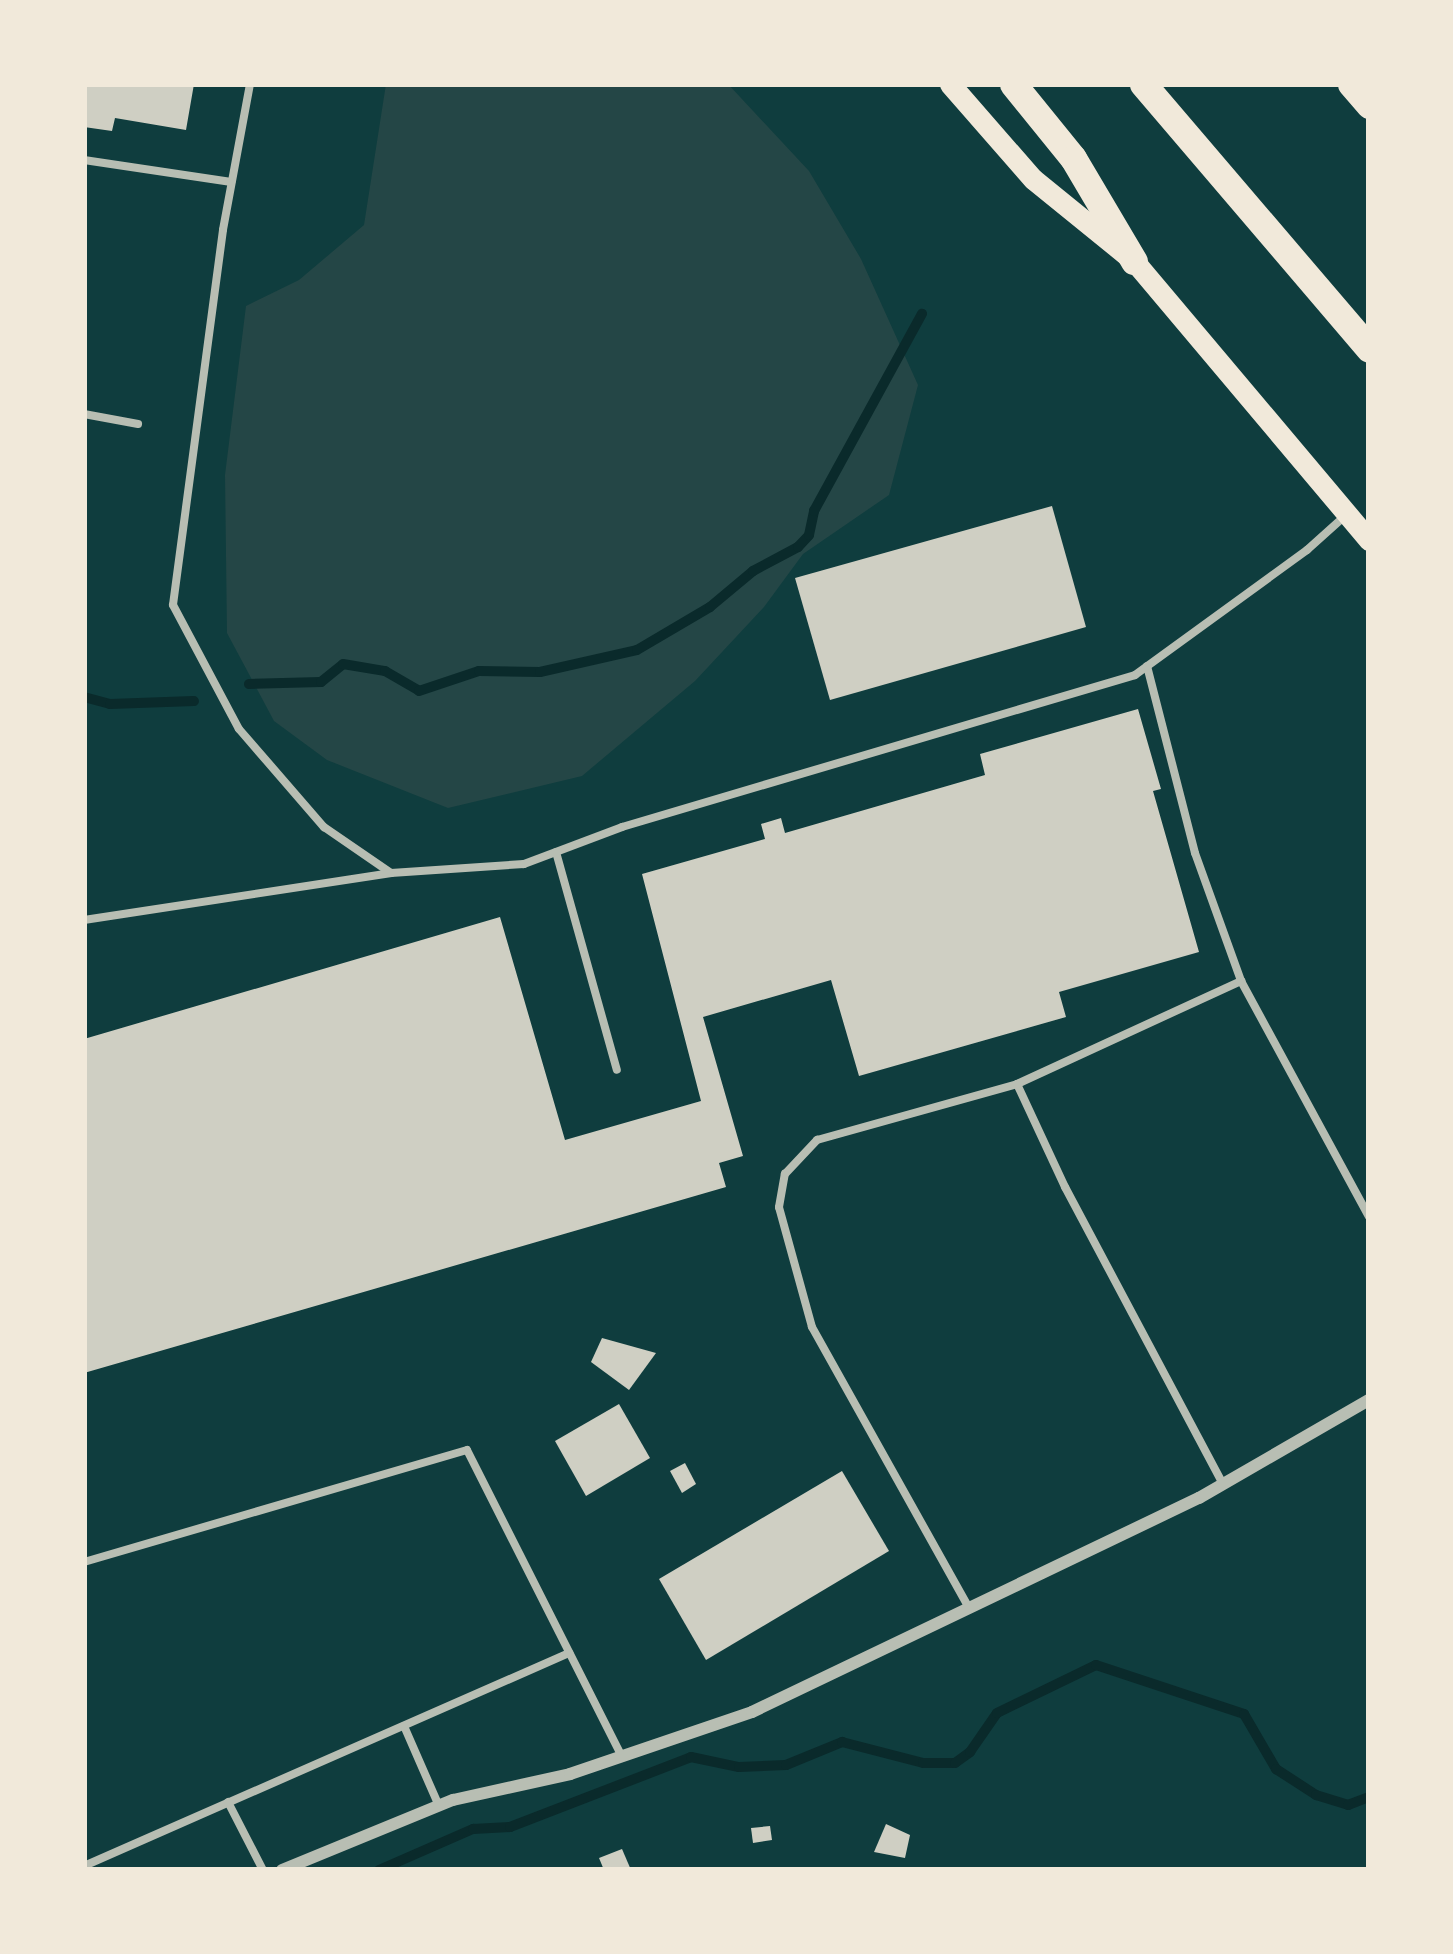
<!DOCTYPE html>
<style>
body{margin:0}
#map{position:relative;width:1453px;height:1954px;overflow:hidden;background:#0f3d3e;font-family:Ubuntu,sans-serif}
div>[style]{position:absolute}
.green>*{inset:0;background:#244646}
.stream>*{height:10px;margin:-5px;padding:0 5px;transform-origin:5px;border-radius:5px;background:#0a2a2b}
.building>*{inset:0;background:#cfcfc3}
.service>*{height:8px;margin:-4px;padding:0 4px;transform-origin:4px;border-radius:4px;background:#b8beb3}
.minor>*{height:12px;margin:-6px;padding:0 6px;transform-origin:6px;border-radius:6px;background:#b8beb3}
.secondary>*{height:21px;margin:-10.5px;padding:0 10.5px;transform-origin:10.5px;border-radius:10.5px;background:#f1e9da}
.motorway>*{height:27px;margin:-13.5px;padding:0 13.5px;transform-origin:13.5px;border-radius:13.5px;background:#f1e9da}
span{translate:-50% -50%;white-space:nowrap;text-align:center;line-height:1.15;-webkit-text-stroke:9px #f1e9da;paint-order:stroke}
.frame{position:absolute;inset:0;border:87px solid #f1e9da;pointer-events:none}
</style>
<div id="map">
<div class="green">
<div style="clip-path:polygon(386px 84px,728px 84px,809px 171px,861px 259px,918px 385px,889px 495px,803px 554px,764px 607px,695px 681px,582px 776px,448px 808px,327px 760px,274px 721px,227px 633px,225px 475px,246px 306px,299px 280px,364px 225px)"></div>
</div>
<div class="stream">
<div style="left:249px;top:684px;width:72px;rotate:-1.6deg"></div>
<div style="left:321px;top:682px;width:28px;rotate:-39deg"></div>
<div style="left:343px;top:664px;width:43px;rotate:9.5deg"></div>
<div style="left:385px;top:671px;width:39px;rotate:30deg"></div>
<div style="left:419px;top:691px;width:63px;rotate:-18.4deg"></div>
<div style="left:479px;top:671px;width:61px;rotate:0.9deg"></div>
<div style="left:540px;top:672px;width:99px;rotate:-12.8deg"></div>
<div style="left:637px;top:650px;width:85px;rotate:-30.5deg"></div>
<div style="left:710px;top:607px;width:56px;rotate:-39.9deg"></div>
<div style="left:753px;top:571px;width:51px;rotate:-28.1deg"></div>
<div style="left:798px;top:547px;width:16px;rotate:-47deg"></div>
<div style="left:809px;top:535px;width:25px;rotate:-78deg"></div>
<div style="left:814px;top:511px;width:225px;rotate:-61.3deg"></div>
<div style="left:84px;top:697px;width:27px;rotate:15deg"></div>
<div style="left:110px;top:704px;width:84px;rotate:-2deg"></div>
<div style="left:379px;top:1870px;width:103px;rotate:-23.6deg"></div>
<div style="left:473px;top:1829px;width:37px;rotate:-3deg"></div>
<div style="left:510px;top:1827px;width:194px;rotate:-21.1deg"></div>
<div style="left:691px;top:1757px;width:49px;rotate:11.8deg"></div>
<div style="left:739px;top:1767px;width:47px;rotate:-2.4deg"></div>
<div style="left:786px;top:1765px;width:61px;rotate:-22.3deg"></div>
<div style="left:842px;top:1742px;width:84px;rotate:14.5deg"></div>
<div style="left:923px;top:1763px;width:32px"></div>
<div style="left:955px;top:1763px;width:19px;rotate:-36deg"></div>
<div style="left:970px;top:1752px;width:47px;rotate:-55.3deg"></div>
<div style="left:997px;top:1713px;width:110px;rotate:-25.9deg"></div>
<div style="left:1096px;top:1665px;width:156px;rotate:18.3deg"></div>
<div style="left:1244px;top:1714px;width:64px;rotate:59.8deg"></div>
<div style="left:1276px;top:1769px;width:48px;rotate:33deg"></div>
<div style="left:1316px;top:1795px;width:34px;rotate:17deg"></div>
<div style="left:1348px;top:1805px;width:22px;rotate:-21deg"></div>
</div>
<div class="building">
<div style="clip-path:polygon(84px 84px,194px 84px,186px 130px,115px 118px,112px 131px,84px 127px)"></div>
<div style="clip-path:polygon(1052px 506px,1086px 627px,830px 700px,795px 578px)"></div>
<div style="clip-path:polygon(1138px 709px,1161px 789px,1153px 791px,1199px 952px,1059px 992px,1066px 1017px,859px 1076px,831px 980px,703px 1017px,743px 1156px,719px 1163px,726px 1187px,84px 1373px,84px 1039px,500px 917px,565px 1140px,701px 1101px,642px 874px,765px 839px,761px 824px,781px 818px,785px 833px,985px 775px,980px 754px)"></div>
<div style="clip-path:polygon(602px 1338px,656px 1353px,629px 1390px,591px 1362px)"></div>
<div style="clip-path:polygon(619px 1404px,650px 1458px,586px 1496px,555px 1441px)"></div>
<div style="clip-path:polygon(685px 1463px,696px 1484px,682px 1493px,670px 1471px)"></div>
<div style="clip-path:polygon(842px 1471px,889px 1551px,706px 1660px,659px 1579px)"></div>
<div style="clip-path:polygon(886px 1824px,910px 1835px,905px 1858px,874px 1852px)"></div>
<div style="clip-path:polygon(770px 1826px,772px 1840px,753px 1843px,751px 1828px)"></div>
<div style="clip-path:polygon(622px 1849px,631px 1870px,604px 1870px,599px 1858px)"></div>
</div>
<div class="service">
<div style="left:250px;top:84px;width:148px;rotate:100.5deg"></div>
<div style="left:223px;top:230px;width:378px;rotate:97.6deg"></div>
<div style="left:173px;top:605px;width:140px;rotate:62deg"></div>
<div style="left:239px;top:729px;width:130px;rotate:49.1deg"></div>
<div style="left:324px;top:827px;width:81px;rotate:34.5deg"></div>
<div style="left:84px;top:160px;width:149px;rotate:8.5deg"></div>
<div style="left:84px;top:414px;width:55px;rotate:10.5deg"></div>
<div style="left:1147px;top:666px;width:193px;rotate:75.6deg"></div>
<div style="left:1195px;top:853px;width:136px;rotate:70.2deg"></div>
<div style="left:1241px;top:981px;width:268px;rotate:61.5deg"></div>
<div style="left:556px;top:852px;width:226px;rotate:74.4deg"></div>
<div style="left:84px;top:920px;width:311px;rotate:-8.7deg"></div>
<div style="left:391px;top:873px;width:133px;rotate:-3.9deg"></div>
<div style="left:524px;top:864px;width:105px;rotate:-20.7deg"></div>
<div style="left:622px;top:827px;width:535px;rotate:-16.5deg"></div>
<div style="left:1135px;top:675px;width:213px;rotate:-36deg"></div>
<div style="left:1307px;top:550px;width:52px;rotate:-41.9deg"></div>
<div style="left:1017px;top:1084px;width:114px;rotate:65deg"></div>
<div style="left:1065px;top:1187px;width:336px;rotate:62deg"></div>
<div style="left:84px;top:1562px;width:399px;rotate:-16.3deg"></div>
<div style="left:467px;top:1450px;width:344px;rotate:63.2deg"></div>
<div style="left:969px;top:1608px;width:322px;rotate:-119.2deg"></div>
<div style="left:812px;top:1327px;width:124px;rotate:-105.4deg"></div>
<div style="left:779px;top:1207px;width:34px;rotate:-80deg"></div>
<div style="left:785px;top:1174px;width:47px;rotate:-46.7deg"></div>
<div style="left:817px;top:1140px;width:208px;rotate:-15.6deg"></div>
<div style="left:1017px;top:1084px;width:247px;rotate:-24.7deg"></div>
<div style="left:404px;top:1726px;width:87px;rotate:66.4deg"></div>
<div style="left:228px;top:1802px;width:76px;rotate:62.8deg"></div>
<div style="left:84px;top:1866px;width:530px;rotate:-23.71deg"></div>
</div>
<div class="minor">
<div style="left:282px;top:1870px;width:185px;rotate:-22.3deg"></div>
<div style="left:453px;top:1800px;width:120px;rotate:-12.5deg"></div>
<div style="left:570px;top:1774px;width:192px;rotate:-18.8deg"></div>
<div style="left:752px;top:1712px;width:496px;rotate:-25.6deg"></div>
<div style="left:1199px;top:1498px;width:196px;rotate:-30deg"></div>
</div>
<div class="secondary">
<div style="left:950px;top:84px;width:126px;rotate:48.9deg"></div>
<div style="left:1033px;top:179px;width:130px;rotate:39.1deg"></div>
<div style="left:1134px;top:261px;width:365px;rotate:49.9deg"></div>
</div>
<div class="motorway">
<div style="left:1013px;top:84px;width:95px;rotate:51deg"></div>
<div style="left:1073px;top:158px;width:120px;rotate:59.4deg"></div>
<div style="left:1143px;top:84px;width:348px;rotate:49.5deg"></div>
<div style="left:1351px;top:84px;width:28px;rotate:49deg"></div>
</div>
<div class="frame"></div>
</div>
